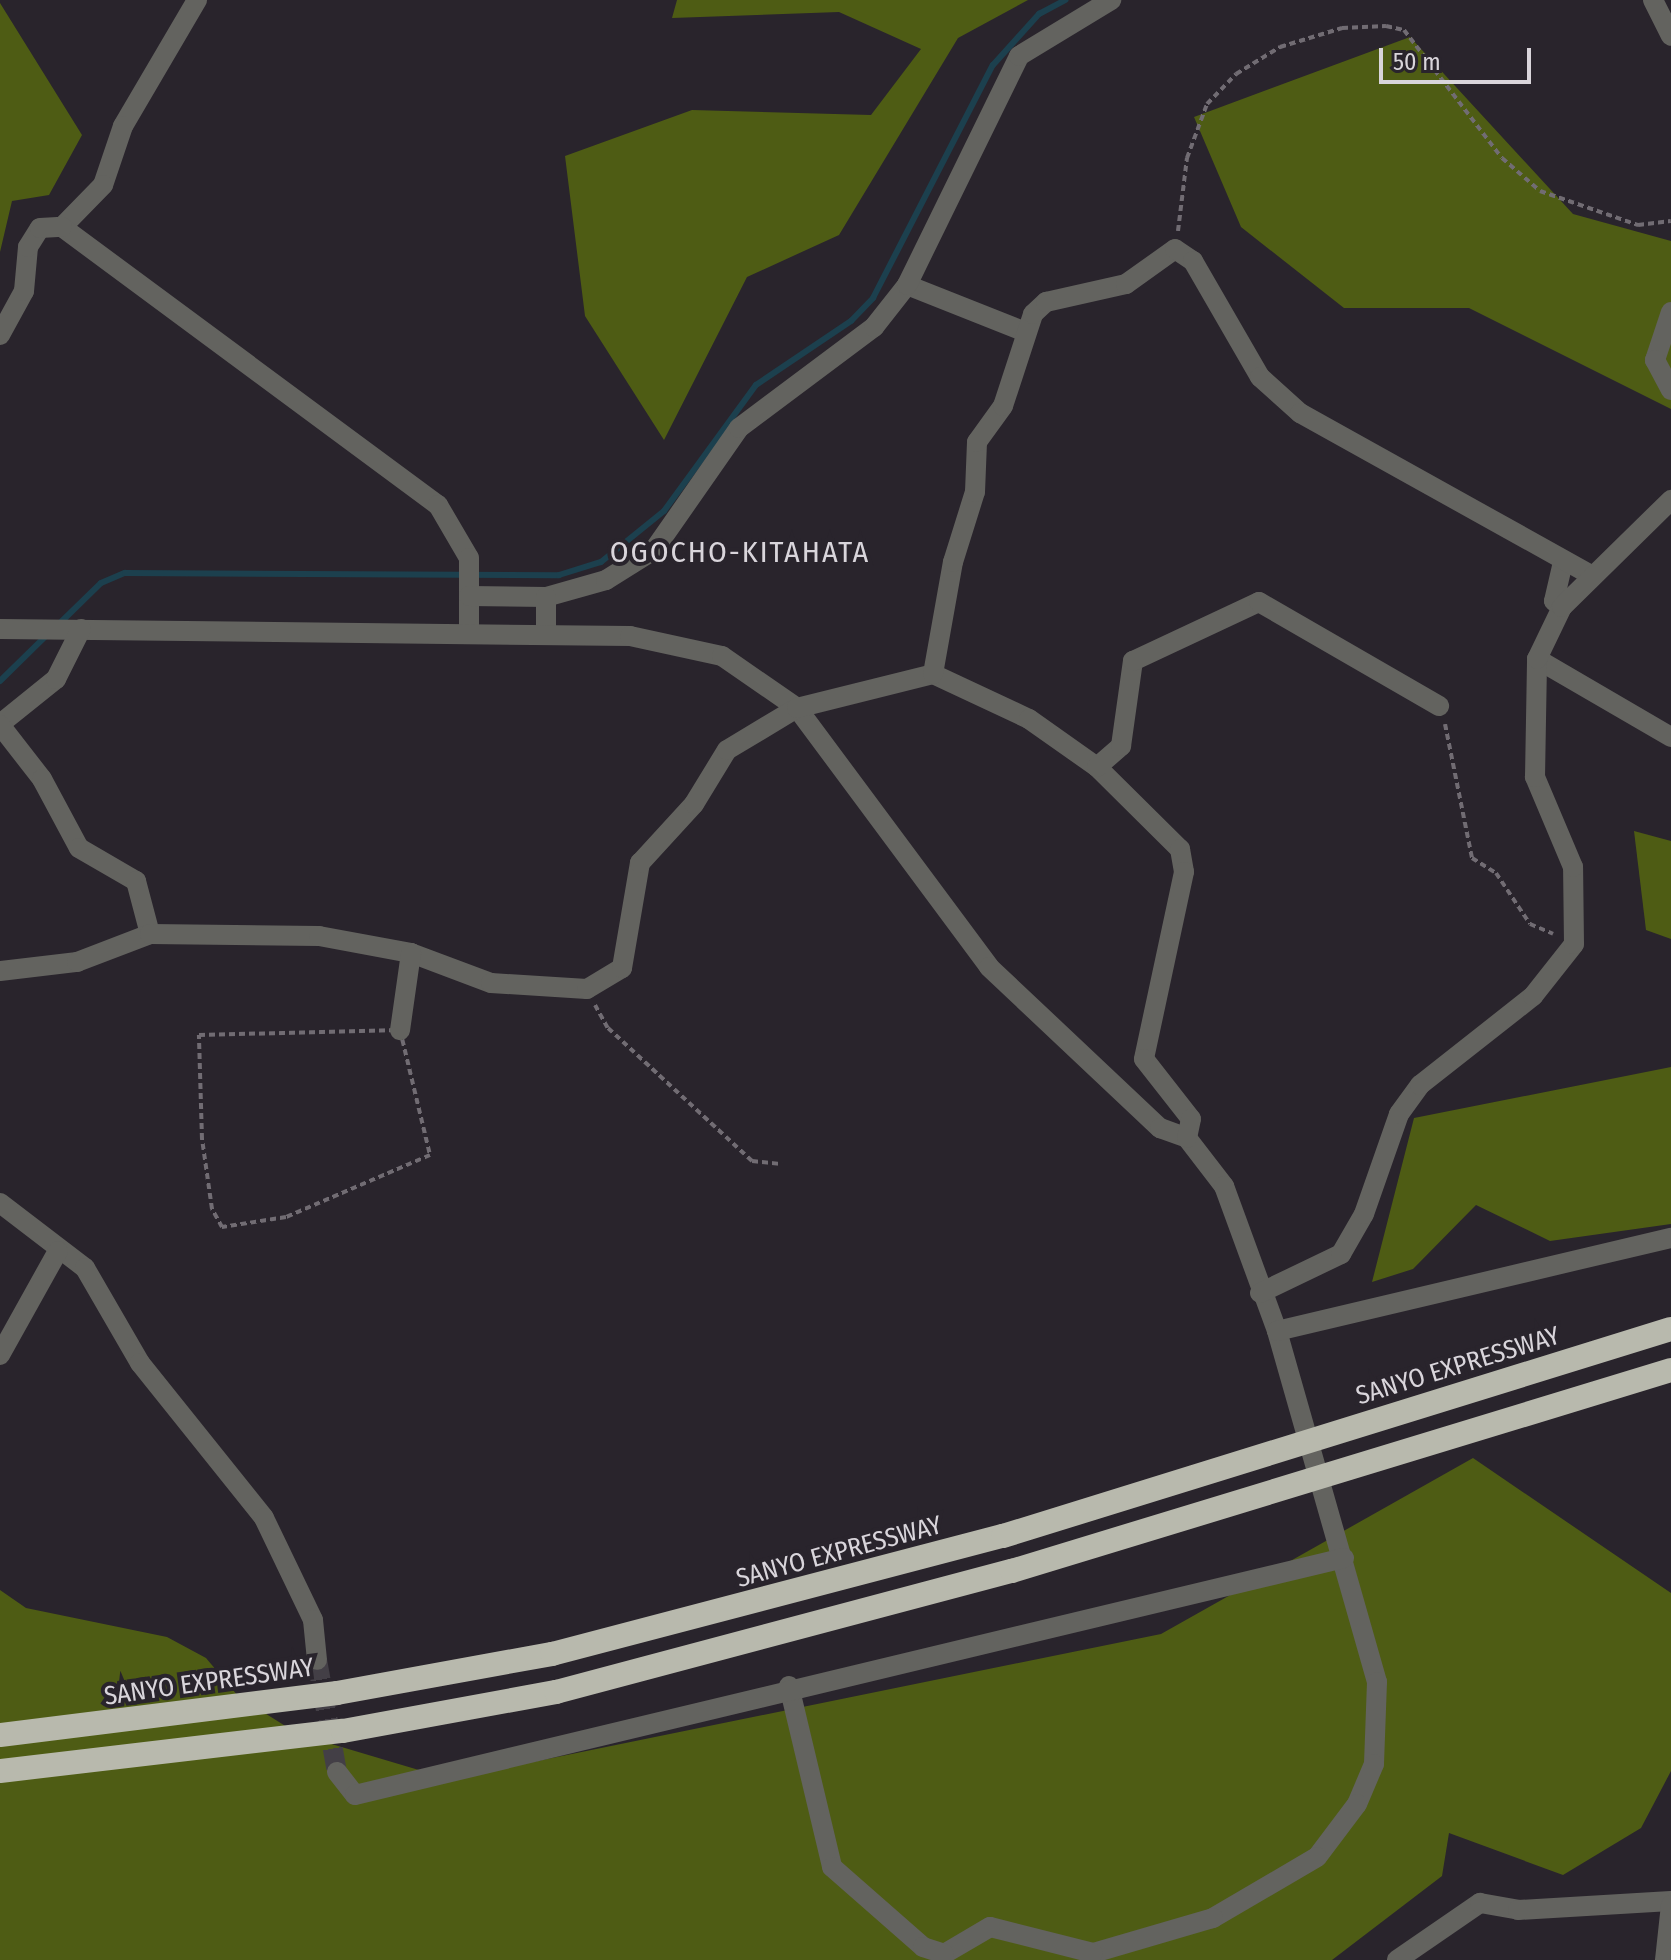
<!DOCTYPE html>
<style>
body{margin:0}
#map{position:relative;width:1671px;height:1960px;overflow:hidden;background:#29242c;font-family:"Fira Sans Condensed",sans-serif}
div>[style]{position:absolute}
.forest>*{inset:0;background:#4e5c14}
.stream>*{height:6px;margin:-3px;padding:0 3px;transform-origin:3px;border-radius:3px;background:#1c404e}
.minor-tunnel>*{height:20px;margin-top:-10px;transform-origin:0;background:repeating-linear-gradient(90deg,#433f46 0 20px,transparent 0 30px)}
.path>*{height:4px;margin-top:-2px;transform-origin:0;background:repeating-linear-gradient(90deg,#716c73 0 6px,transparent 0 10px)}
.minor>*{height:20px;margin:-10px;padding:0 10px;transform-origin:10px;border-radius:10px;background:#63635f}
.highway>*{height:24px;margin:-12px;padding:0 12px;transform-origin:12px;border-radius:12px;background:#b8b9ad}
span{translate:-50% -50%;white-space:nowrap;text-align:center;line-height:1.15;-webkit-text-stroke:8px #29242c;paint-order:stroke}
.street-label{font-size:26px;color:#d9d5db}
.quarter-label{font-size:30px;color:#d9d5db;letter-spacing:2px}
.scale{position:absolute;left:1379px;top:48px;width:152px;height:36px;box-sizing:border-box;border:4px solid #d9d5db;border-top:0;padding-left:10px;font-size:24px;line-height:28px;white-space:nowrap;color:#d9d5db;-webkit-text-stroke:6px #29242c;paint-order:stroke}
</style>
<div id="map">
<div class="forest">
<div style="clip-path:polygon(677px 0,1028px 0,958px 38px,839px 235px,747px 277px,664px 440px,585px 316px,565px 156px,692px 110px,871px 115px,921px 49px,839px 12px,672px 18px)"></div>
<div style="clip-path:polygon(0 3px,82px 135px,49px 195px,12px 201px,0 252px)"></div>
<div style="clip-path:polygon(1410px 37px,1573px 214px,1671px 241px,1671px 409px,1469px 308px,1344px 308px,1241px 227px,1194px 117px)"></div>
<div style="clip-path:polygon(1634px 831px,1671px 841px,1671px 939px,1646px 930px)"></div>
<div style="clip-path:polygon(1671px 1067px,1671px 1224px,1550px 1241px,1476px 1205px,1413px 1269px,1372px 1282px,1414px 1118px)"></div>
<div style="clip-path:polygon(1473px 1458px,1671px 1593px,1671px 1771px,1641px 1828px,1563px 1875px,1449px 1833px,1442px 1876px,1332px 1960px,0 1960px,0 1590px,26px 1608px,167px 1637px,206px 1658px,238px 1696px,298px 1734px,449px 1779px,1161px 1634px)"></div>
</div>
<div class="stream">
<div style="left:60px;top:623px;width:57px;rotate:-44.3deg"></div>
<div style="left:101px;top:583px;width:26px;rotate:-23deg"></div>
<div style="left:125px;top:573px;width:434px;rotate:0.3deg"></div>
<div style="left:559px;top:575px;width:44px;rotate:-17.2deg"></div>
<div style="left:601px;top:562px;width:81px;rotate:-39deg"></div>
<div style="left:664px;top:511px;width:156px;rotate:-53.9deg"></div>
<div style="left:756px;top:385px;width:115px;rotate:-34deg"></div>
<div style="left:851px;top:321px;width:32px;rotate:-46deg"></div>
<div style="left:873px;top:298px;width:262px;rotate:-62.8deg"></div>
<div style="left:993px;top:65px;width:69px;rotate:-48deg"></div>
<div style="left:1039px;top:14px;width:30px;rotate:-28deg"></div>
<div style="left:0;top:681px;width:64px;rotate:-44.4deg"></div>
</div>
<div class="minor-tunnel">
<div style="left:317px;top:1660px;width:114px;rotate:79.9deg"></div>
</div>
<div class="path">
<div style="left:1178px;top:231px;width:74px;rotate:-83deg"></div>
<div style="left:1187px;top:158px;width:58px;rotate:-69.7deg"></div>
<div style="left:1207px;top:104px;width:42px;rotate:-46deg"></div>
<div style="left:1236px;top:74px;width:52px;rotate:-31.5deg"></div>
<div style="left:1280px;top:47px;width:65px;rotate:-17deg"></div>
<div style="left:1342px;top:28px;width:44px;rotate:-2.6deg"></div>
<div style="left:1386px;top:26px;width:18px;rotate:13deg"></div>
<div style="left:1404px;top:30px;width:161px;rotate:52.6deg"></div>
<div style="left:1502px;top:158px;width:50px;rotate:41deg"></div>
<div style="left:1540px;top:191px;width:104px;rotate:19.1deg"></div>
<div style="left:1638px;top:225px;width:33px;rotate:-7deg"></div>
<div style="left:1445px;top:724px;width:137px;rotate:78.6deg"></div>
<div style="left:1472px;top:858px;width:28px;rotate:32deg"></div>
<div style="left:1496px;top:873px;width:61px;rotate:56.3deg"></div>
<div style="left:1530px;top:924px;width:25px;rotate:23deg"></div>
<div style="left:595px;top:1005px;width:26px;rotate:61deg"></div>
<div style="left:608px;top:1028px;width:196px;rotate:42.7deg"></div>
<div style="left:752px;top:1161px;width:30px;rotate:6deg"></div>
<div style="left:400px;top:1030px;width:129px;rotate:76.5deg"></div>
<div style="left:430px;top:1155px;width:157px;rotate:156.7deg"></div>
<div style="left:286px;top:1217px;width:65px;rotate:171.1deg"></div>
<div style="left:222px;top:1227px;width:21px;rotate:-119deg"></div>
<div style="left:212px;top:1209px;width:71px;rotate:-98.1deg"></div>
<div style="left:202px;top:1139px;width:104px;rotate:-91.7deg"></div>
<div style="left:199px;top:1035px;width:201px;rotate:-1.4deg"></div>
</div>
<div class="minor">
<div style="left:197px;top:0;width:146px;rotate:120.4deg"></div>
<div style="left:123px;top:126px;width:62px;rotate:108.7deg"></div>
<div style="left:103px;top:185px;width:59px;rotate:134.3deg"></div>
<div style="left:62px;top:227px;width:468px;rotate:36.5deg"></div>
<div style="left:438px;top:505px;width:61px;rotate:59.7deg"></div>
<div style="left:469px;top:558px;width:76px;rotate:90deg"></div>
<div style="left:1653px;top:0;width:40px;rotate:63.4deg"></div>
<div style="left:907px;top:285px;width:125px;rotate:21.6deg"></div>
<div style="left:1671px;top:312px;width:51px;rotate:108.4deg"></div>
<div style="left:1655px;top:360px;width:34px;rotate:62deg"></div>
<div style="left:0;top:335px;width:50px;rotate:-61.4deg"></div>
<div style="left:24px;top:291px;width:44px;rotate:-84.8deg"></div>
<div style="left:28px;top:247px;width:22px;rotate:-58deg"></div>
<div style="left:40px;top:228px;width:22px;rotate:-3deg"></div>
<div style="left:469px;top:596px;width:77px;rotate:0.7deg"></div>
<div style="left:546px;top:597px;width:62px;rotate:-15.8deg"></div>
<div style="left:606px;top:580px;width:57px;rotate:-32deg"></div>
<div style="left:654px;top:550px;width:149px;rotate:-55.1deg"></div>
<div style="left:739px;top:428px;width:169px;rotate:-36.8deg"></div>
<div style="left:874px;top:327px;width:53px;rotate:-51.8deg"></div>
<div style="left:907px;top:285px;width:255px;rotate:-63.9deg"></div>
<div style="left:1019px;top:56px;width:108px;rotate:-31.3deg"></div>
<div style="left:546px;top:597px;width:38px;rotate:90deg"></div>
<div style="left:1562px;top:607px;width:10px;rotate:-143deg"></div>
<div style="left:1554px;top:601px;width:40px;rotate:-77deg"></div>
<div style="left:0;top:629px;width:630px;rotate:0.64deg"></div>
<div style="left:630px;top:636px;width:94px;rotate:12.3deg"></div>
<div style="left:722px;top:656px;width:91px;rotate:34.7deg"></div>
<div style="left:797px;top:708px;width:322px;rotate:53.4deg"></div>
<div style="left:989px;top:967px;width:235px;rotate:43.3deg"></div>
<div style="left:1160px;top:1128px;width:29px;rotate:20deg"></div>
<div style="left:1187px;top:1138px;width:61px;rotate:52.4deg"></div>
<div style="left:1224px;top:1186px;width:154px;rotate:69.9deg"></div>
<div style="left:1277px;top:1331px;width:365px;rotate:74.1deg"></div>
<div style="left:1377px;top:1682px;width:82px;rotate:92.1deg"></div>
<div style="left:1374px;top:1764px;width:43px;rotate:113deg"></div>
<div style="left:1357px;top:1804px;width:66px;rotate:127deg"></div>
<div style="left:1317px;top:1857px;width:121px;rotate:149.6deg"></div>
<div style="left:1213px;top:1918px;width:125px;rotate:163.7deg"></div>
<div style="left:1093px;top:1953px;width:106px;rotate:-165.8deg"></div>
<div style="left:990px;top:1927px;width:53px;rotate:149.6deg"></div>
<div style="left:1537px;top:659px;width:155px;rotate:30.2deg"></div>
<div style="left:933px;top:674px;width:106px;rotate:25.1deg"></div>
<div style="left:1029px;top:719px;width:83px;rotate:35.2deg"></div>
<div style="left:1097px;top:767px;width:117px;rotate:44.7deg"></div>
<div style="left:1180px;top:849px;width:23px;rotate:80deg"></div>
<div style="left:1184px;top:872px;width:191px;rotate:102.1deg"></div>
<div style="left:1144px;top:1059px;width:76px;rotate:51.9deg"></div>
<div style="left:1191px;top:1119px;width:19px;rotate:102deg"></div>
<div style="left:0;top:724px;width:72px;rotate:-38.8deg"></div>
<div style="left:56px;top:679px;width:56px;rotate:-63.4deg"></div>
<div style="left:0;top:725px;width:68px;rotate:52.1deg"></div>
<div style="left:42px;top:779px;width:78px;rotate:61.8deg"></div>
<div style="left:79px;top:848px;width:66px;rotate:30.1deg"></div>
<div style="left:136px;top:881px;width:55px;rotate:75.2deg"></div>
<div style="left:1097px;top:767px;width:32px;rotate:-41deg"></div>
<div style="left:1121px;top:746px;width:86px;rotate:-82deg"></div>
<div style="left:1133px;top:661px;width:139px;rotate:-25.1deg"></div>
<div style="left:1259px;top:602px;width:208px;rotate:30deg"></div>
<div style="left:411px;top:953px;width:85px;rotate:20.6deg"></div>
<div style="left:491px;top:983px;width:96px;rotate:3.6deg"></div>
<div style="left:587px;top:989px;width:41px;rotate:-31deg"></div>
<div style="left:622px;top:968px;width:107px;rotate:-80.3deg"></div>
<div style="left:640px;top:863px;width:80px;rotate:-47.5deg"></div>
<div style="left:694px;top:804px;width:63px;rotate:-58.6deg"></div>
<div style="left:727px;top:750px;width:82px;rotate:-31deg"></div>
<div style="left:797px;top:708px;width:140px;rotate:-14deg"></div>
<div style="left:933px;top:674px;width:114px;rotate:-79.9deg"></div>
<div style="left:953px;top:562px;width:73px;rotate:-72.6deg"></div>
<div style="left:975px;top:492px;width:50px;rotate:-87.7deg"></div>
<div style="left:977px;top:442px;width:44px;rotate:-54.2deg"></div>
<div style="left:1003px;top:406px;width:97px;rotate:-71.9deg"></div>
<div style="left:1033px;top:314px;width:18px;rotate:-43deg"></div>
<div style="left:1046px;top:302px;width:82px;rotate:-12.7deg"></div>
<div style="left:1126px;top:284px;width:60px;rotate:-35.5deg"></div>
<div style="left:1175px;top:249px;width:22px;rotate:34deg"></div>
<div style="left:1193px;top:261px;width:134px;rotate:60deg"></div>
<div style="left:1260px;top:377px;width:54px;rotate:42deg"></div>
<div style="left:1300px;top:413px;width:335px;rotate:29.1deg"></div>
<div style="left:0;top:971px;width:78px;rotate:-6.7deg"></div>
<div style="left:77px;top:962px;width:78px;rotate:-21deg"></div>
<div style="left:150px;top:934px;width:169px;rotate:0.7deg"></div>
<div style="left:319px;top:936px;width:94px;rotate:10.5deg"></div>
<div style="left:411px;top:953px;width:78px;rotate:98.1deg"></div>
<div style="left:0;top:1203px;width:107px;rotate:37.4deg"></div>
<div style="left:85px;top:1268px;width:110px;rotate:59.9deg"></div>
<div style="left:140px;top:1363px;width:198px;rotate:51.3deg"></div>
<div style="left:264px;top:1518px;width:113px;rotate:64.3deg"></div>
<div style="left:313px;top:1620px;width:40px;rotate:84.3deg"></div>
<div style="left:1260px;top:1293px;width:90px;rotate:-25.7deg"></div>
<div style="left:1341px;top:1254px;width:46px;rotate:-60.1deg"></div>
<div style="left:1364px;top:1214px;width:106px;rotate:-70.7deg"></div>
<div style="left:1399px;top:1114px;width:36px;rotate:-54deg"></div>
<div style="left:1420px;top:1085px;width:144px;rotate:-38.2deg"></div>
<div style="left:1533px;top:996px;width:66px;rotate:-51.7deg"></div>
<div style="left:1574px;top:944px;width:77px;rotate:-90.7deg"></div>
<div style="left:1573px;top:867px;width:98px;rotate:-112.9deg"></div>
<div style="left:1535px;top:777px;width:118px;rotate:-89deg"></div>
<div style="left:1537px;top:659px;width:58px;rotate:-64.3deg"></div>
<div style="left:1562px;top:607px;width:153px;rotate:-44.5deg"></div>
<div style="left:1277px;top:1331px;width:405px;rotate:-13.3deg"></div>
<div style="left:0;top:1355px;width:119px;rotate:-60.9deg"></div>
<div style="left:789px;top:1686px;width:186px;rotate:76.6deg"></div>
<div style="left:832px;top:1867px;width:121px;rotate:41.3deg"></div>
<div style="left:923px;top:1947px;width:22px;rotate:18deg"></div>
<div style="left:337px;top:1772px;width:29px;rotate:52deg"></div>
<div style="left:355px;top:1795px;width:1017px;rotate:-13.48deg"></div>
<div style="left:1397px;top:1960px;width:101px;rotate:-34.5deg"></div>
<div style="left:1480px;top:1903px;width:39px;rotate:10deg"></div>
<div style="left:1518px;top:1910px;width:153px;rotate:-3.4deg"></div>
<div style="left:1665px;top:1960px;width:55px;rotate:-83.8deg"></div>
</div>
<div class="highway">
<div style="left:0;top:1735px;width:340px;rotate:-7.1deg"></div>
<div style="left:337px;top:1693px;width:219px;rotate:-10.3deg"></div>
<div style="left:552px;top:1654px;width:466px;rotate:-14.7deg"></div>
<div style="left:1003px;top:1536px;width:699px;rotate:-17.22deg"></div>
<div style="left:0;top:1771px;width:345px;rotate:-6.7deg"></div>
<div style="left:343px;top:1731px;width:217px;rotate:-10.4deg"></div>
<div style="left:556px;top:1692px;width:472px;rotate:-14.9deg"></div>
<div style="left:1012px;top:1571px;width:689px;rotate:-16.96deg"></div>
</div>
<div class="street-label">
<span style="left:1458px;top:1366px;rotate:-17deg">SANYO EXPRESSWAY</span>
<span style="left:839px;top:1552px;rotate:-15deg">SANYO EXPRESSWAY</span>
<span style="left:209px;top:1682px;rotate:-8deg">SANYO EXPRESSWAY</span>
</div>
<div class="quarter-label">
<span style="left:740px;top:552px">OGOCHO-KITAHATA</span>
</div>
<div class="scale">50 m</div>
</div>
